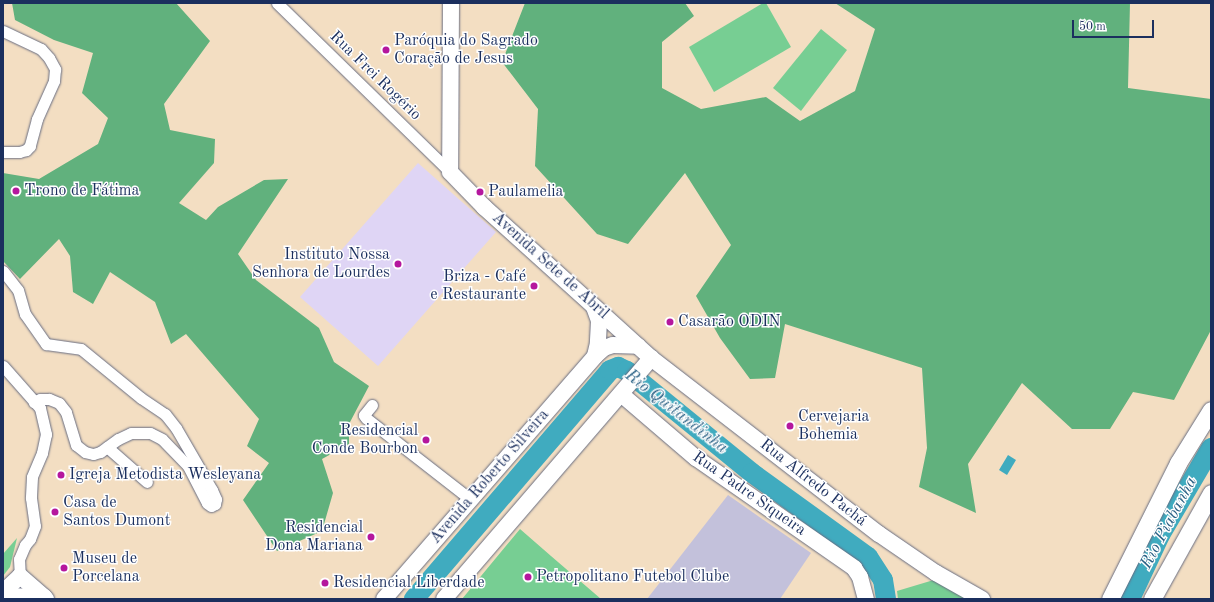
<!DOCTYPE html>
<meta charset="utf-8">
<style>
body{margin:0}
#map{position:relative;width:1214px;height:602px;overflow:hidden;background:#f3dec2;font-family:"Old Standard TT",serif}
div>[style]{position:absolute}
.built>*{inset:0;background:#dfd5f5}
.industrial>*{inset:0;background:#c3c1db}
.green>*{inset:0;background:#77ce93}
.forest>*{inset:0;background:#61b17d}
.water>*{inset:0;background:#40abbf}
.river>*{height:20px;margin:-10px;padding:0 10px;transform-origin:10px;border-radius:10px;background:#40abbf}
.roads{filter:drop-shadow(0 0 1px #676c81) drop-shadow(0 0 1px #676c81)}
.street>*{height:11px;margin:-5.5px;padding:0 5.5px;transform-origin:5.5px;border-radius:5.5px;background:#fff}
.secondary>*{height:16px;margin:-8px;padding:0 8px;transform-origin:8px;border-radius:8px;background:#fff}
.primary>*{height:17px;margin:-8.5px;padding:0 8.5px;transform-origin:8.5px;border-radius:8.5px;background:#fff}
.dots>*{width:11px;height:11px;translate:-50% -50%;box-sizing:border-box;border:2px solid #fff;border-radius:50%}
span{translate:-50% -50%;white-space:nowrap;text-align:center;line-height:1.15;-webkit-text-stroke:3px #fff;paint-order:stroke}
.poi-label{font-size:16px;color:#1b2f5e}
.left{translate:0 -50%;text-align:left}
.right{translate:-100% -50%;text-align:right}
.street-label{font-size:16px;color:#1b2f5e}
.water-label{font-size:17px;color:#2a6185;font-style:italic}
.frame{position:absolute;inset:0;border:4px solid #1b2f5e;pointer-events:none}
.scale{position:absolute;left:1072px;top:20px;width:82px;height:18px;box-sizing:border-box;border:2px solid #1b2f5e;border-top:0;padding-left:5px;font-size:12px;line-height:14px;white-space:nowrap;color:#1b2f5e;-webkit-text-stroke:3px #fff;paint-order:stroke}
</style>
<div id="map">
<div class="built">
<div style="clip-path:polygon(418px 163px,496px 232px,378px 366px,300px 297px)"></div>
</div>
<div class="industrial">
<div style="clip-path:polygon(728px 495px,811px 553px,780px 599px,647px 599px)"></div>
</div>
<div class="green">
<div style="clip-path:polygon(763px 3px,766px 3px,791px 47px,714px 92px,689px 47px)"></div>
<div style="clip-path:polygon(821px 29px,847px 50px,801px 111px,773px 88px)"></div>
<div style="clip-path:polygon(520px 529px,551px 556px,601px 599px,462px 599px)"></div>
<div style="clip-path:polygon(17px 538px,10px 567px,3px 576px,3px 554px)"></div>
<div style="clip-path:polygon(937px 579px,971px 599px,898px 599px,897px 591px)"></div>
</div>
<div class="forest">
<div style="clip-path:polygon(12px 3px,176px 3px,210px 41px,164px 104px,170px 130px,215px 139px,214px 163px,179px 203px,206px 220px,218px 207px,264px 180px,288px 179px,238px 254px,256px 280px,319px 328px,334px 362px,369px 386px,349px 424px,349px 444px,322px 459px,333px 493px,322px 531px,277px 551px,243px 500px,269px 463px,247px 446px,259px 419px,186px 334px,171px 344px,155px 302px,110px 272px,93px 304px,73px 292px,70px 256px,59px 239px,20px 279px,3px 261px,3px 173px,39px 179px,98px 144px,108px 118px,82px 93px,93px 53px,54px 40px,15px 20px)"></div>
<div style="clip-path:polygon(525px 3px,685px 3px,694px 16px,662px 42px,662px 88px,701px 109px,766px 97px,800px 121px,855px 91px,875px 29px,835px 3px,1130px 3px,1128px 88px,1211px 99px,1211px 330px,1174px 400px,1133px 392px,1110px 429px,1072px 429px,1022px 383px,968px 464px,976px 513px,919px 487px,927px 448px,922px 368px,785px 324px,775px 378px,750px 379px,720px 338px,696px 296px,731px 245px,685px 173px,628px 244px,597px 234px,535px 166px,538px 109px,502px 62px)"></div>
</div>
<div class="water">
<div style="clip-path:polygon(1008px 455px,1016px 460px,1007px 475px,999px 470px)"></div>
</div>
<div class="river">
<div style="left:414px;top:599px;width:301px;rotate:-49.4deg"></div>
<div style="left:610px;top:370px;width:9px;rotate:-21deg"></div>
<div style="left:618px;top:367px;width:10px;rotate:24deg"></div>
<div style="left:627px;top:371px;width:161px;rotate:39.2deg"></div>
<div style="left:752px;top:473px;width:143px;rotate:35.9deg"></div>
<div style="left:868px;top:557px;width:27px;rotate:57deg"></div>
<div style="left:883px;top:580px;width:19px;rotate:81deg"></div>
<div style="left:1130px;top:599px;width:71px;rotate:-64.9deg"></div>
<div style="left:1160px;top:535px;width:101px;rotate:-59.6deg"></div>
</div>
<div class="roads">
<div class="street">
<div style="left:277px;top:3px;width:242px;rotate:44.3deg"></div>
<div style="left:3px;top:31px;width:42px;rotate:25.3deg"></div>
<div style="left:41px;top:49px;width:12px;rotate:48deg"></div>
<div style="left:49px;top:58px;width:13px;rotate:61deg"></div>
<div style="left:55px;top:69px;width:12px;rotate:95deg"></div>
<div style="left:54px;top:81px;width:42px;rotate:114.1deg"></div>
<div style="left:37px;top:119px;width:28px;rotate:105deg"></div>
<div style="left:30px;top:146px;width:6px;rotate:135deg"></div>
<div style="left:26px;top:150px;width:7px;rotate:164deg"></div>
<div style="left:19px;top:152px;width:16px;rotate:180deg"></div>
<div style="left:3px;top:271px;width:24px;rotate:52deg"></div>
<div style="left:18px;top:290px;width:25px;rotate:74deg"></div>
<div style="left:25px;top:314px;width:37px;rotate:55deg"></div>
<div style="left:46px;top:344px;width:35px;rotate:8deg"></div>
<div style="left:81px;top:349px;width:77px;rotate:39.2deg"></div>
<div style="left:141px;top:398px;width:29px;rotate:34deg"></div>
<div style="left:165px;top:414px;width:18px;rotate:52deg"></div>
<div style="left:176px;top:428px;width:72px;rotate:59.9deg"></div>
<div style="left:212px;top:490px;width:10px;rotate:66deg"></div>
<div style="left:216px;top:499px;width:5px;rotate:101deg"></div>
<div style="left:215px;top:504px;width:4px;rotate:153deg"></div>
<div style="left:211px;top:506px;width:5px;rotate:-143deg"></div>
<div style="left:207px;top:503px;width:42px;rotate:-117.2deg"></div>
<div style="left:188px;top:466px;width:37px;rotate:-134deg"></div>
<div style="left:162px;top:439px;width:13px;rotate:-153deg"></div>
<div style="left:150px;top:433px;width:19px;rotate:180deg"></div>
<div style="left:131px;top:433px;width:14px;rotate:155deg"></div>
<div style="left:118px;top:439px;width:22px;rotate:144deg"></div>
<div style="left:100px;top:452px;width:7px;rotate:164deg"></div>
<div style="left:93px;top:454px;width:8px;rotate:-166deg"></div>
<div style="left:85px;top:452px;width:11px;rotate:-142deg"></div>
<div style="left:76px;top:445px;width:34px;rotate:-107deg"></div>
<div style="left:66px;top:412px;width:11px;rotate:-128deg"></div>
<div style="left:59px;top:403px;width:11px;rotate:-158deg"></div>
<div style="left:49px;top:399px;width:9px;rotate:180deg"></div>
<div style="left:40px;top:399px;width:7px;rotate:153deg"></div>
<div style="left:3px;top:366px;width:56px;rotate:48.6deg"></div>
<div style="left:40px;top:408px;width:27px;rotate:77deg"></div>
<div style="left:46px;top:434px;width:19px;rotate:102deg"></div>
<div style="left:42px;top:453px;width:26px;rotate:113deg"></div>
<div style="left:32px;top:477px;width:21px;rotate:93deg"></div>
<div style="left:31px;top:498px;width:28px;rotate:82deg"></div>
<div style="left:35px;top:526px;width:14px;rotate:111deg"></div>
<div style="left:30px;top:539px;width:8px;rotate:130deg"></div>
<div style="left:25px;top:545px;width:15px;rotate:113deg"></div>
<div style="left:19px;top:559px;width:17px;rotate:87deg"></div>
<div style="left:372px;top:405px;width:13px;rotate:129deg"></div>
<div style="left:364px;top:415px;width:4px;rotate:56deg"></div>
<div style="left:366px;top:418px;width:132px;rotate:37.9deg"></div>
<div style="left:107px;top:447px;width:53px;rotate:41.2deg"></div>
</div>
<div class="secondary">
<div style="left:451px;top:3px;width:169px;rotate:90.3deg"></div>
<div style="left:450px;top:172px;width:49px;rotate:45.8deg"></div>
<div style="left:484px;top:207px;width:225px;rotate:42.1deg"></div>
<div style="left:651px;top:358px;width:288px;rotate:37.7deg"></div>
<div style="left:879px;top:534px;width:69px;rotate:34.4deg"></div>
<div style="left:936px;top:573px;width:53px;rotate:29.5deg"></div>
<div style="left:594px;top:307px;width:15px;rotate:70deg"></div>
<div style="left:599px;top:321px;width:22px;rotate:93deg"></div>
<div style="left:598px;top:343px;width:13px;rotate:103deg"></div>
<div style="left:621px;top:394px;width:99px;rotate:40.5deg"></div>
<div style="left:696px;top:458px;width:193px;rotate:34.8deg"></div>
<div style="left:854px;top:568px;width:11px;rotate:56deg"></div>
<div style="left:860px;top:577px;width:23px;rotate:75deg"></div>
<div style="left:3px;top:592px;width:23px;rotate:-43deg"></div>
<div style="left:20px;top:576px;width:32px;rotate:41deg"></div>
<div style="left:3px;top:596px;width:41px;rotate:1.4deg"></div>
<div style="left:44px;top:597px;width:3px;rotate:45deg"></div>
<div style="left:384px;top:599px;width:322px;rotate:-49deg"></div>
<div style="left:595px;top:356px;width:12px;rotate:-42deg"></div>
<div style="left:604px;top:348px;width:9px;rotate:-18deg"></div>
<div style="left:613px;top:345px;width:25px;rotate:2deg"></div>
<div style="left:444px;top:599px;width:318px;rotate:-49.3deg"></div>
</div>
<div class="primary">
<div style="left:1110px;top:599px;width:152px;rotate:-63.4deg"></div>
<div style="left:1178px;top:463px;width:62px;rotate:-58.1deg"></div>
<div style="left:1152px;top:599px;width:121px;rotate:-60.9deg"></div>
</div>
</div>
<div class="dots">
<div style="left:386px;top:50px;background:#b5179e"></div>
<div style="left:16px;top:191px;background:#b5179e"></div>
<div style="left:480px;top:192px;background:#b5179e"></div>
<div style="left:398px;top:264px;background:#b5179e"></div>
<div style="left:534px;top:286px;background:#b5179e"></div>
<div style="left:670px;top:322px;background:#b5179e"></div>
<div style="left:790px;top:426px;background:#b5179e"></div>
<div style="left:426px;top:440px;background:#b5179e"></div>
<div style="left:61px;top:475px;background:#b5179e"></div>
<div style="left:55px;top:512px;background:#b5179e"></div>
<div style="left:371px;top:537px;background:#b5179e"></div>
<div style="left:64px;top:568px;background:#b5179e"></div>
<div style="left:528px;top:577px;background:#b5179e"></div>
<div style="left:325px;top:583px;background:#b5179e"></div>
</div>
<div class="poi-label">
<span class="left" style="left:394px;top:50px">Paróquia do Sagrado<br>Coração de Jesus</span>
<span class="left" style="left:24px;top:191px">Trono de Fátima</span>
<span class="left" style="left:488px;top:192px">Paulamelia</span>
<span class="right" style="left:390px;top:264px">Instituto Nossa<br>Senhora de Lourdes</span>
<span class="right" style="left:526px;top:286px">Briza - Café<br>e Restaurante</span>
<span class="left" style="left:678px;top:322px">Casarão ODIN</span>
<span class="left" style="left:798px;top:426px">Cervejaria<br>Bohemia</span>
<span class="right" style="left:418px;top:440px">Residencial<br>Conde Bourbon</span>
<span class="left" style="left:69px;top:475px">Igreja Metodista Wesleyana</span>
<span class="left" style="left:63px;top:512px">Casa de<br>Santos Dumont</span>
<span class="right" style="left:363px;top:537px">Residencial<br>Dona Mariana</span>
<span class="left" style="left:72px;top:568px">Museu de<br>Porcelana</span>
<span class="left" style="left:536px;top:577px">Petropolitano Futebol Clube</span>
<span class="left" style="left:333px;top:583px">Residencial Liberdade</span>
</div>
<div class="street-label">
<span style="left:375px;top:76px;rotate:44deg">Rua Frei Rogério</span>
<span style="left:550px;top:266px;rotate:42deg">Avenida Sete de Abril</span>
<span style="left:490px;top:477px;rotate:-49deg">Avenida Roberto Silveira</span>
<span style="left:813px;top:483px;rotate:38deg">Rua Alfredo Pachá</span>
<span style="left:749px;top:494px;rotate:35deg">Rua Padre Siqueira</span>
</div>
<div class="water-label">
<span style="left:676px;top:412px;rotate:38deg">Rio Quitandinha</span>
<span style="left:1169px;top:523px;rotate:-62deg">Rio Piabanha</span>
</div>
<div class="frame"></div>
<div class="scale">50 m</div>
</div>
